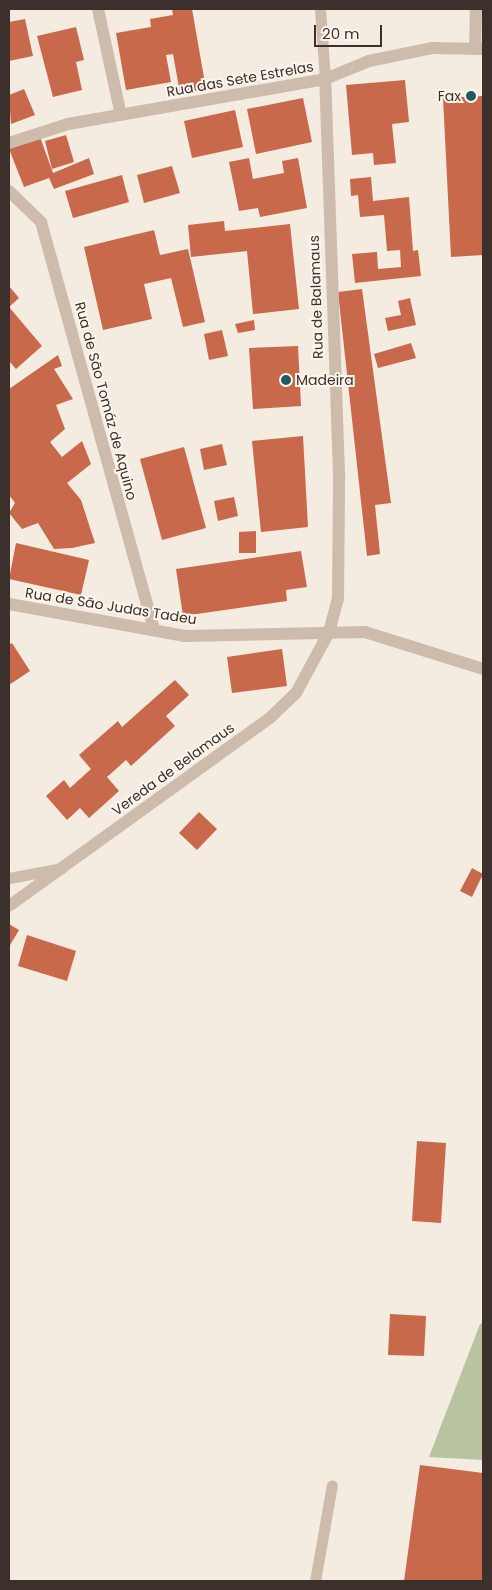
<!DOCTYPE html>
<meta charset="utf-8">
<style>
body{margin:0}
#map{position:relative;width:492px;height:1590px;overflow:hidden;background:#f4ebe1;font-family:Poppins,sans-serif}
div>[style]{position:absolute}
.green>*{inset:0;background:#b8c4a0}
.building>*{inset:0;background:#c8694b}
.lane>*{height:11px;margin:-5.5px;padding:0 5.5px;transform-origin:5.5px;border-radius:5.5px;background:#cdbbac}
.street>*{height:12px;margin:-6px;padding:0 6px;transform-origin:6px;border-radius:6px;background:#cdbbac}
.dots>*{width:14px;height:14px;translate:-50% -50%;box-sizing:border-box;border:2px solid #fbf5ee;border-radius:50%}
span{translate:-50% -50%;white-space:nowrap;text-align:center;line-height:1.15;-webkit-text-stroke:4px #fbf5ee;paint-order:stroke}
.street-label{font-size:14px;color:#3b302b}
.poi-label{font-size:14px;color:#3b302b}
.right{translate:-100% -50%;text-align:right}
.left{translate:0 -50%;text-align:left}
.frame{position:absolute;inset:0;border:10px solid #3b302b;pointer-events:none}
.scale{position:absolute;left:314px;top:25px;width:68px;height:22px;box-sizing:border-box;border:2px solid #3b302b;border-top:0;padding-left:6px;font-size:15px;line-height:18px;white-space:nowrap;color:#3b302b;-webkit-text-stroke:4px #fbf5ee;paint-order:stroke}
</style>
<div id="map">
<div class="green">
<div style="clip-path:polygon(483px 1323px,483px 1460px,429px 1457px,480px 1324px)"></div>
</div>
<div class="building">
<div style="clip-path:polygon(172px 9px,192px 9px,206px 89px,180px 93px,173px 54px,166px 55px,171px 82px,126px 90px,116px 33px,151px 27px,150px 19px,173px 15px)"></div>
<div style="clip-path:polygon(25px 19px,33px 56px,9px 61px,9px 22px)"></div>
<div style="clip-path:polygon(76px 27px,84px 60px,76px 62px,82px 90px,53px 97px,37px 36px)"></div>
<div style="clip-path:polygon(405px 80px,409px 122px,392px 124px,396px 163px,374px 165px,373px 153px,352px 155px,346px 85px)"></div>
<div style="clip-path:polygon(24px 89px,35px 115px,11px 124px,9px 95px)"></div>
<div style="clip-path:polygon(483px 96px,483px 255px,451px 257px,443px 98px)"></div>
<div style="clip-path:polygon(303px 98px,312px 142px,256px 154px,247px 109px)"></div>
<div style="clip-path:polygon(235px 110px,243px 147px,192px 158px,184px 121px)"></div>
<div style="clip-path:polygon(66px 135px,74px 162px,52px 169px,45px 141px)"></div>
<div style="clip-path:polygon(40px 137px,53px 173px,89px 158px,94px 174px,54px 189px,49px 178px,24px 187px,9px 149px)"></div>
<div style="clip-path:polygon(249px 158px,253px 179px,284px 173px,282px 161px,298px 158px,307px 208px,260px 217px,258px 208px,239px 211px,229px 162px)"></div>
<div style="clip-path:polygon(172px 166px,180px 193px,144px 203px,137px 175px)"></div>
<div style="clip-path:polygon(122px 175px,129px 202px,73px 218px,65px 191px)"></div>
<div style="clip-path:polygon(371px 177px,373px 201px,409px 197px,413px 251px,418px 250px,421px 276px,355px 283px,352px 254px,377px 252px,378px 269px,401px 267px,400px 250px,387px 251px,384px 215px,360px 217px,358px 195px,351px 196px,350px 179px)"></div>
<div style="clip-path:polygon(224px 221px,225px 231px,290px 224px,299px 309px,253px 314px,247px 251px,191px 257px,188px 225px)"></div>
<div style="clip-path:polygon(154px 230px,160px 255px,188px 249px,205px 322px,183px 327px,171px 278px,144px 284px,152px 319px,103px 330px,84px 247px)"></div>
<div style="clip-path:polygon(9px 286px,19px 298px,9px 307px)"></div>
<div style="clip-path:polygon(362px 289px,391px 503px,375px 505px,380px 554px,367px 556px,338px 292px)"></div>
<div style="clip-path:polygon(410px 298px,416px 325px,388px 331px,385px 318px,401px 315px,398px 301px)"></div>
<div style="clip-path:polygon(9px 307px,42px 346px,16px 369px,9px 361px)"></div>
<div style="clip-path:polygon(254px 320px,255px 330px,238px 333px,235px 324px)"></div>
<div style="clip-path:polygon(222px 330px,228px 356px,209px 360px,204px 334px)"></div>
<div style="clip-path:polygon(411px 343px,416px 358px,378px 368px,374px 354px)"></div>
<div style="clip-path:polygon(298px 346px,301px 406px,253px 409px,249px 348px)"></div>
<div style="clip-path:polygon(58px 355px,62px 366px,54px 369px,73px 399px,56px 405px,65px 429px,50px 442px,62px 457px,82px 441px,91px 464px,67px 483px,81px 500px,95px 543px,72px 548px,54px 549px,38px 523px,22px 529px,9px 513px,15px 503px,9px 495px,9px 389px)"></div>
<div style="clip-path:polygon(303px 436px,308px 527px,261px 532px,252px 441px)"></div>
<div style="clip-path:polygon(222px 444px,227px 465px,204px 470px,200px 449px)"></div>
<div style="clip-path:polygon(184px 447px,206px 528px,162px 540px,140px 459px)"></div>
<div style="clip-path:polygon(234px 497px,238px 516px,218px 521px,214px 501px)"></div>
<div style="clip-path:polygon(256px 531px,256px 553px,239px 553px,239px 532px)"></div>
<div style="clip-path:polygon(16px 543px,89px 560px,81px 595px,9px 579px)"></div>
<div style="clip-path:polygon(301px 551px,307px 587px,286px 590px,287px 601px,183px 616px,176px 569px)"></div>
<div style="clip-path:polygon(12px 643px,30px 671px,9px 685px,9px 645px)"></div>
<div style="clip-path:polygon(282px 649px,287px 686px,232px 693px,227px 657px)"></div>
<div style="clip-path:polygon(175px 680px,189px 695px,166px 716px,175px 726px,131px 766px,126px 760px,107px 777px,119px 791px,89px 818px,80px 808px,67px 820px,46px 796px,64px 780px,70px 788px,91px 769px,79px 755px,118px 721px,122px 727px)"></div>
<div style="clip-path:polygon(199px 812px,217px 829px,197px 850px,179px 833px)"></div>
<div style="clip-path:polygon(472px 868px,483px 874px,472px 897px,460px 891px)"></div>
<div style="clip-path:polygon(9px 924px,19px 930px,9px 947px)"></div>
<div style="clip-path:polygon(27px 935px,76px 951px,67px 981px,18px 966px)"></div>
<div style="clip-path:polygon(417px 1141px,446px 1143px,441px 1223px,412px 1221px)"></div>
<div style="clip-path:polygon(390px 1314px,426px 1316px,424px 1356px,388px 1355px)"></div>
<div style="clip-path:polygon(420px 1465px,483px 1473px,483px 1581px,404px 1581px)"></div>
</div>
<div class="lane">
<div style="left:320px;top:9px;width:70px;rotate:85.9deg"></div>
<div style="left:9px;top:878px;width:54px;rotate:-10.7deg"></div>
<div style="left:315px;top:1581px;width:97px;rotate:-80deg"></div>
</div>
<div class="street">
<div style="left:98px;top:9px;width:108px;rotate:77.8deg"></div>
<div style="left:475px;top:49px;width:40px;rotate:-88.6deg"></div>
<div style="left:9px;top:143px;width:62px;rotate:-17.9deg"></div>
<div style="left:68px;top:124px;width:261px;rotate:-9.9deg"></div>
<div style="left:325px;top:79px;width:48px;rotate:-22.2deg"></div>
<div style="left:369px;top:61px;width:64px;rotate:-11.7deg"></div>
<div style="left:432px;top:48px;width:51px;rotate:1.1deg"></div>
<div style="left:9px;top:191px;width:45px;rotate:44.1deg"></div>
<div style="left:41px;top:222px;width:423px;rotate:74.5deg"></div>
<div style="left:9px;top:604px;width:179px;rotate:10.3deg"></div>
<div style="left:185px;top:636px;width:180px;rotate:-1.3deg"></div>
<div style="left:365px;top:632px;width:124px;rotate:17.4deg"></div>
<div style="left:9px;top:906px;width:323px;rotate:-35.8deg"></div>
<div style="left:271px;top:717px;width:35px;rotate:-44deg"></div>
<div style="left:296px;top:693px;width:69px;rotate:-61.6deg"></div>
<div style="left:329px;top:632px;width:34px;rotate:-75deg"></div>
<div style="left:338px;top:599px;width:125px;rotate:-89.5deg"></div>
<div style="left:339px;top:474px;width:395px;rotate:-92deg"></div>
</div>
<div class="dots">
<div style="left:471px;top:96px;background:#1f5a5e"></div>
<div style="left:286px;top:380px;background:#1f5a5e"></div>
</div>
<div class="street-label">
<span style="left:240px;top:79px;rotate:-10deg">Rua das Sete Estrelas</span>
<span style="left:316px;top:297px;rotate:-92deg">Rua de Balamaus</span>
<span style="left:106px;top:401px;rotate:75deg">Rua de São Tomáz de Aquino</span>
<span style="left:111px;top:606px;rotate:9deg">Rua de São Judas Tadeu</span>
<span style="left:173px;top:769px;rotate:-36deg">Vereda de Belamaus</span>
</div>
<div class="poi-label">
<span class="right" style="left:461px;top:96px">Fax</span>
<span class="left" style="left:296px;top:380px">Madeira</span>
</div>
<div class="frame"></div>
<div class="scale">20 m</div>
</div>
